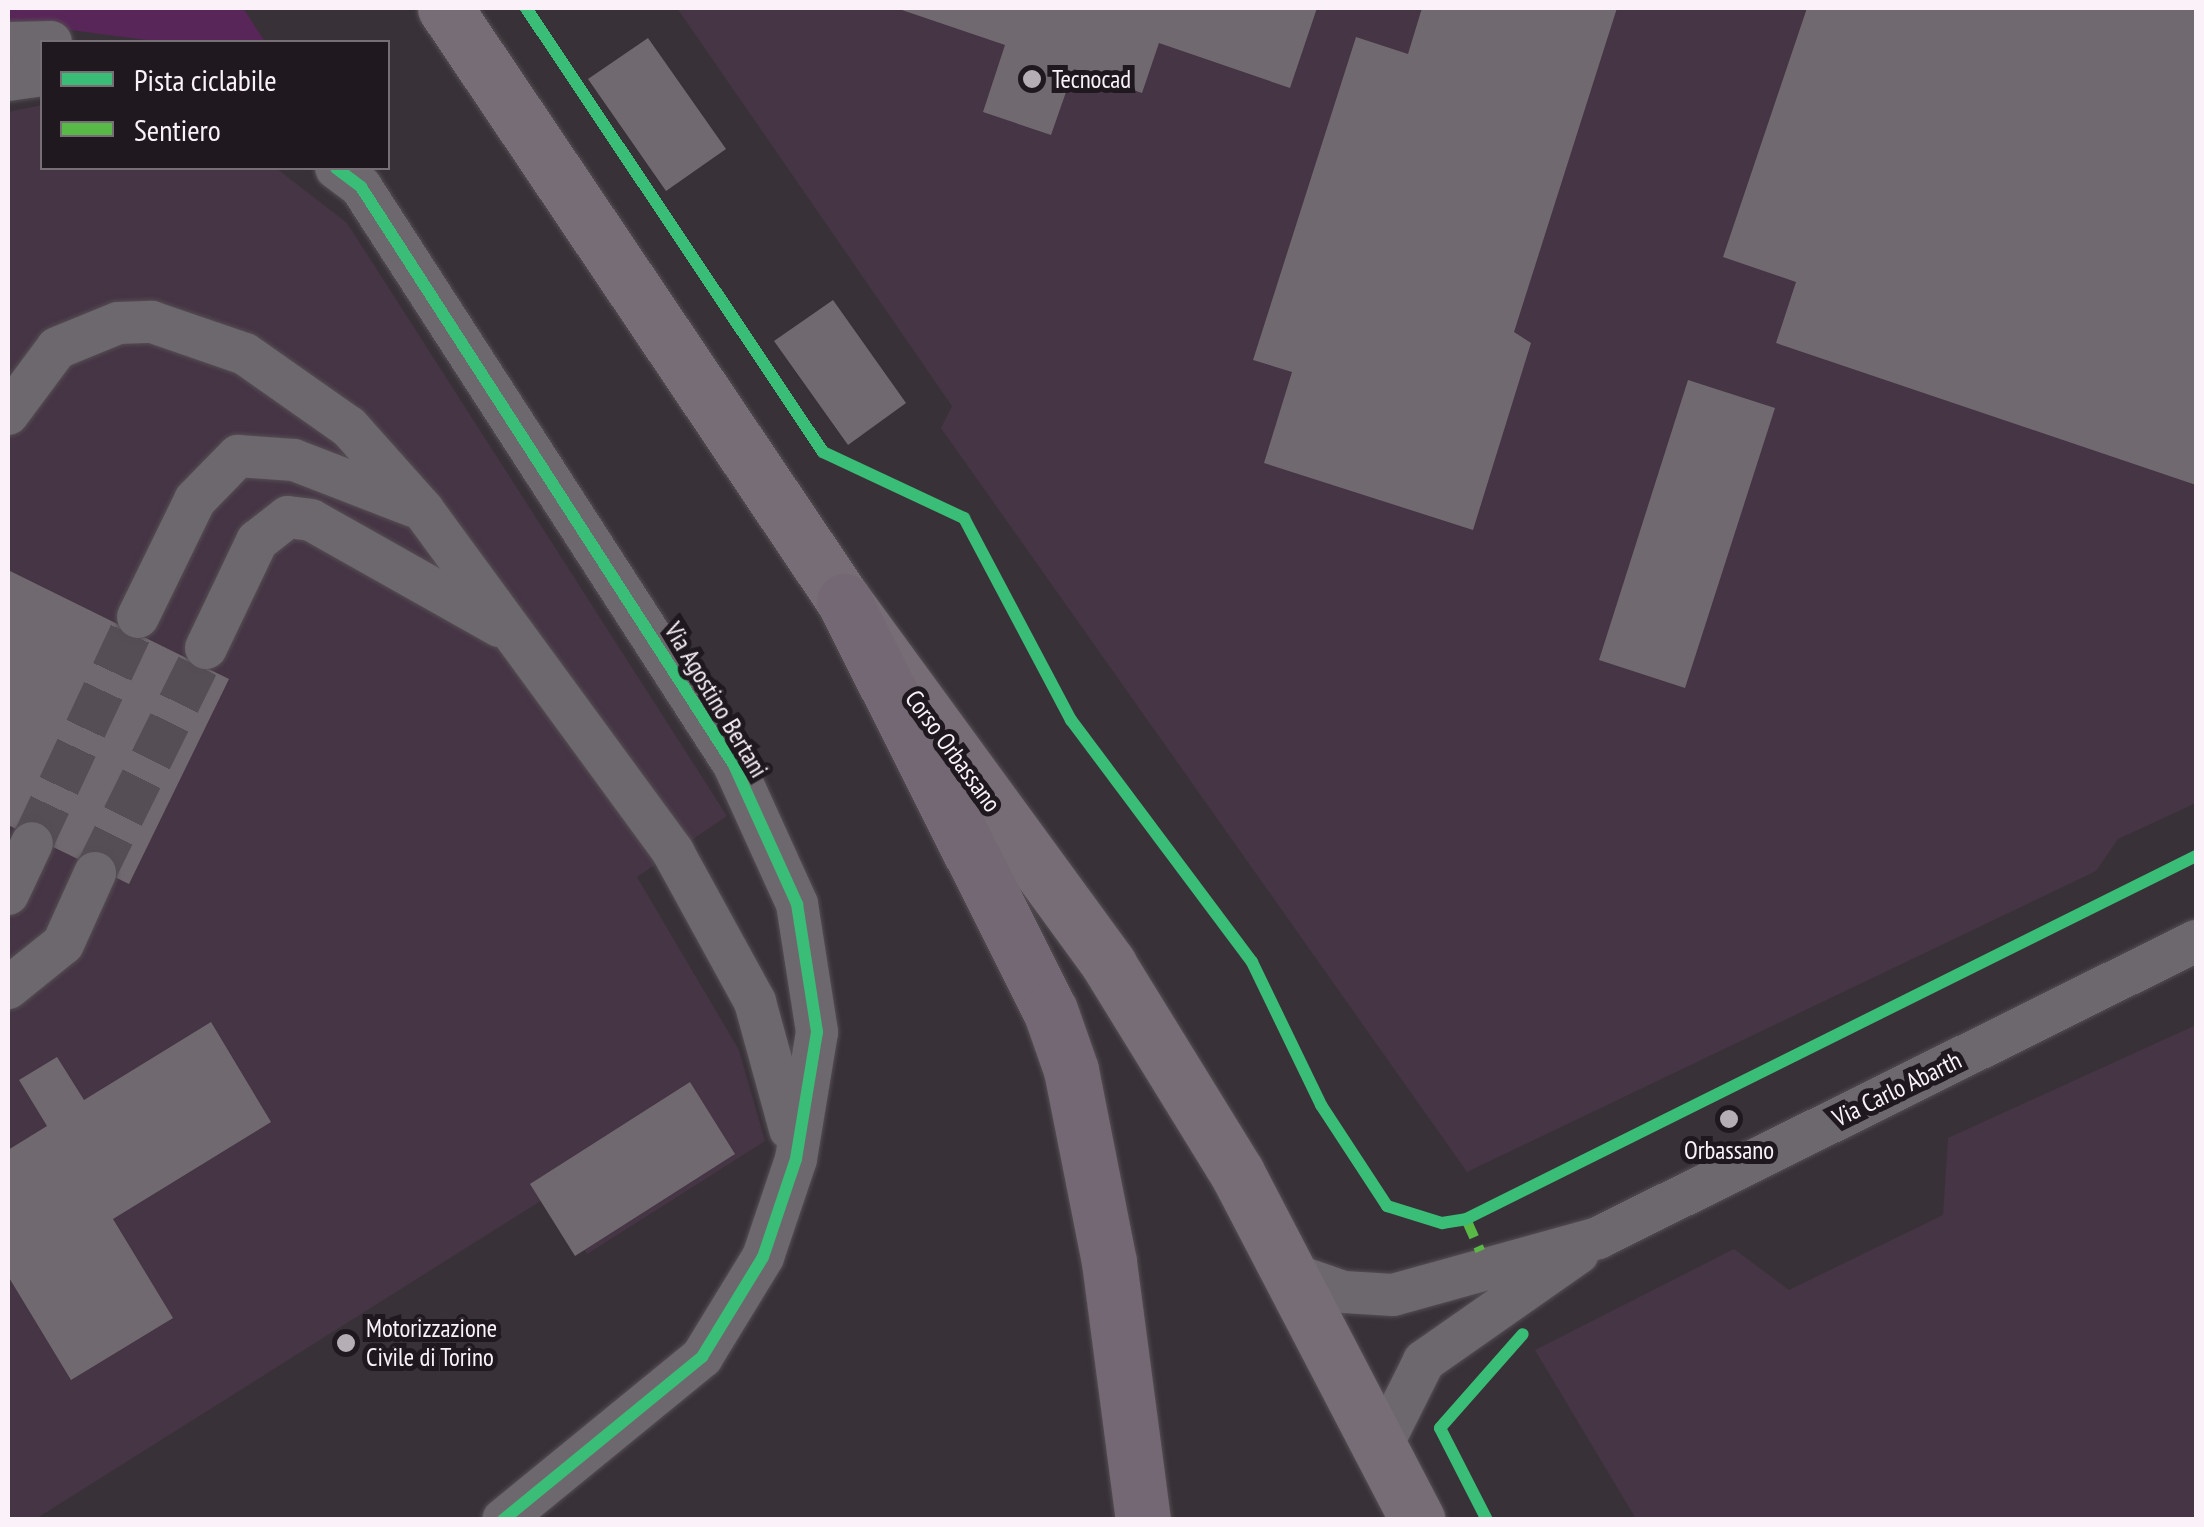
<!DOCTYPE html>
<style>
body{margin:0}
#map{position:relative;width:2204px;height:1527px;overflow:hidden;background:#383238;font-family:"PT Sans Narrow",sans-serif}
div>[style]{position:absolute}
.built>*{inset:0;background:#463545}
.green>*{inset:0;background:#592659}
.building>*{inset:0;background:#706a70}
.minor-tunnel>*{height:42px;margin-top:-21px;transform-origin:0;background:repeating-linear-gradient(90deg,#554f55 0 42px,transparent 0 63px)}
.roads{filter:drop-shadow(0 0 2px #544e53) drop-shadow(0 0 2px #544e53)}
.minor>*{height:42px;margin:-21px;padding:0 21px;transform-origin:21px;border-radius:21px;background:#6d686d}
.major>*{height:55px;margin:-27.5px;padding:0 27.5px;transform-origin:27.5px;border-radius:27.5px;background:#776d76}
.highway>*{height:55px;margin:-27.5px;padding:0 27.5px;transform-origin:27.5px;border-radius:27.5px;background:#736873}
.quiet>*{height:10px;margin-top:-5px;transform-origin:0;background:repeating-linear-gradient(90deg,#58b947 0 20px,transparent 0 30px)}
.cycleway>*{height:12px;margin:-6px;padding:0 6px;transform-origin:6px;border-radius:6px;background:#3abd76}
.dots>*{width:28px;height:28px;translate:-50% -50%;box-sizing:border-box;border:5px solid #1f191f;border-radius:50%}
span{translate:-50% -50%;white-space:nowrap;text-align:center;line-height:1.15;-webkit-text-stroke:10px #1f191f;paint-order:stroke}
.poi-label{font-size:25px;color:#faf1f9}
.left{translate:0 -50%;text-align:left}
.street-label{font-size:25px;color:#faf1f9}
.frame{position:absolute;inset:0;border:10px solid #faf1f9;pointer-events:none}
.legend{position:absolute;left:40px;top:40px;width:350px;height:130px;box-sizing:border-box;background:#1f191f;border:2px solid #776f76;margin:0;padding:12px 18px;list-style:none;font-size:30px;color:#faf1f9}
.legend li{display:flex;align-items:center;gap:20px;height:50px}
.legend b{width:50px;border:2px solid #776f76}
</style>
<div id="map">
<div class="built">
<div style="clip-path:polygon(677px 8px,2196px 8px,2196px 803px,2118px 839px,2096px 871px,1467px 1172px,941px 428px,952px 406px)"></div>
<div style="clip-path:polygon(42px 105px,42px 168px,276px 168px,347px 223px,727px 816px,637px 877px,739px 1050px,765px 1141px,587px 1254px,550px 1195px,34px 1520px,8px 1519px,8px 112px)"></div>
<div style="clip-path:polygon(2196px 1025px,2196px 1519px,1636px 1519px,1535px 1350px,1734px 1249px,1789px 1290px,1943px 1215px,1948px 1138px)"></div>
</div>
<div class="green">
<div style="clip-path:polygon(8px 8px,243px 8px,265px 42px,163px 42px,8px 22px)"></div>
</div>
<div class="building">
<div style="clip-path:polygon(896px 8px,1317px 8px,1290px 88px,1159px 43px,1142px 93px,1074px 69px,1051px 135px,983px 112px,1005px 45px)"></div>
<div style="clip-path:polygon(1422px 8px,1617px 8px,1514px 332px,1531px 343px,1473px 530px,1264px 463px,1292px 372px,1253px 360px,1356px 37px,1408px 54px)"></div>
<div style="clip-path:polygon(1807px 8px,2196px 8px,2196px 485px,1776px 343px,1796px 282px,1723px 257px)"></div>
<div style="clip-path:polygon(648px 38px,726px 149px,666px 191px,588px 79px)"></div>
<div style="clip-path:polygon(833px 300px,906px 403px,848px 445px,774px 341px)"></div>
<div style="clip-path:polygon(1688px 380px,1775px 408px,1685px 688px,1599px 660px)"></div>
<div style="clip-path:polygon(8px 570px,229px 679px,129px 884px,8px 825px)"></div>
<div style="clip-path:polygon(211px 1022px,271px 1122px,113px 1219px,173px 1318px,71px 1380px,8px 1276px,8px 1150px,47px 1126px,19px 1080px,57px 1057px,84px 1100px)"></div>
<div style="clip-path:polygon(690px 1082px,735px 1154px,575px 1256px,530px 1184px)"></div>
</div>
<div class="minor-tunnel">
<div style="left:32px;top:843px;width:250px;rotate:-64.9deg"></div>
<div style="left:95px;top:873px;width:251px;rotate:-63.7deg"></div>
</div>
<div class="roads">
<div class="minor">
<div style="left:8px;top:43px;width:43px;rotate:-1.3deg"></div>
<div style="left:8px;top:80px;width:34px;rotate:-8deg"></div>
<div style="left:336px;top:168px;width:31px;rotate:37deg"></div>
<div style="left:361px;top:187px;width:688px;rotate:57.16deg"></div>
<div style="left:734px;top:765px;width:153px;rotate:65.6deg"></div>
<div style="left:797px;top:904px;width:130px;rotate:81.1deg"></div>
<div style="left:817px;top:1032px;width:129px;rotate:99.4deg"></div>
<div style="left:796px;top:1159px;width:103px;rotate:108.6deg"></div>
<div style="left:763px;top:1257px;width:117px;rotate:121.4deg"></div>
<div style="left:702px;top:1357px;width:257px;rotate:140.7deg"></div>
<div style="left:8px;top:414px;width:82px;rotate:-53.4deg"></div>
<div style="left:57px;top:348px;width:66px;rotate:-22.3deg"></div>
<div style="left:118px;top:323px;width:34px;rotate:-2deg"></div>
<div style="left:152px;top:322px;width:98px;rotate:19deg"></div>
<div style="left:245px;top:354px;width:127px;rotate:35.1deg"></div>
<div style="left:349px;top:427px;width:111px;rotate:48.3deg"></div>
<div style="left:423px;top:510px;width:424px;rotate:53.8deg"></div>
<div style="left:673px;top:852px;width:171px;rotate:61.3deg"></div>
<div style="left:755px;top:1002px;width:132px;rotate:74.6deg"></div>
<div style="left:138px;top:617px;width:130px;rotate:-64deg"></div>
<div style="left:195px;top:500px;width:62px;rotate:-45.7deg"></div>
<div style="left:238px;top:456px;width:56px;rotate:4.1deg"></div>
<div style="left:294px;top:460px;width:128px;rotate:21.1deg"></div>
<div style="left:206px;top:648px;width:119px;rotate:-64.5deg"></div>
<div style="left:257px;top:541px;width:39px;rotate:-38deg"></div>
<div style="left:288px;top:517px;width:23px;rotate:7deg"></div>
<div style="left:311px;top:520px;width:216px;rotate:29.4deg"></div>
<div style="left:8px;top:894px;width:56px;rotate:-64.8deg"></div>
<div style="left:8px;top:988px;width:70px;rotate:-38.7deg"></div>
<div style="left:63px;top:944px;width:78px;rotate:-65.7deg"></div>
<div style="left:1289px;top:1273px;width:58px;rotate:19.1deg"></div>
<div style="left:1344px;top:1292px;width:49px;rotate:3.5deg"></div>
<div style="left:1393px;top:1295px;width:213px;rotate:-15.5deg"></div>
<div style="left:1598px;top:1238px;width:668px;rotate:-26.41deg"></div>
<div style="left:1381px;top:1447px;width:96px;rotate:-63.4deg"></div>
<div style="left:1424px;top:1361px;width:188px;rotate:-35deg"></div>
</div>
<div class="major">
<div style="left:445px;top:8px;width:715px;rotate:56.07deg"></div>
<div style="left:844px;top:601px;width:450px;rotate:53.9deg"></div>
<div style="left:1109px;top:965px;width:244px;rotate:58.4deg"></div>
<div style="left:1237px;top:1173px;width:391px;rotate:62.5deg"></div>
</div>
<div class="highway">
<div style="left:844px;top:601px;width:458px;rotate:63.3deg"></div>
<div style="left:1050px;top:1010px;width:64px;rotate:70.7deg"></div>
<div style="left:1071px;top:1070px;width:196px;rotate:78.8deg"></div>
<div style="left:1109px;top:1262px;width:260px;rotate:82.5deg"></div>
</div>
</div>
<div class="quiet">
<div style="left:1466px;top:1219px;width:35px;rotate:66deg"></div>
</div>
<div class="cycleway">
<div style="left:526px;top:8px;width:534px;rotate:56.22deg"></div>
<div style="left:823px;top:452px;width:156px;rotate:25.1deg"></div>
<div style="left:964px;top:518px;width:229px;rotate:62.1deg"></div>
<div style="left:1071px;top:720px;width:302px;rotate:53.2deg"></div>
<div style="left:1252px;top:962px;width:159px;rotate:64.2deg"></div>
<div style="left:1321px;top:1105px;width:121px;rotate:56.8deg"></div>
<div style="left:1387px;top:1206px;width:58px;rotate:17.2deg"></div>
<div style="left:1442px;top:1223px;width:24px;rotate:-9deg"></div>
<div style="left:1466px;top:1219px;width:815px;rotate:-26.44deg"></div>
<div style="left:336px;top:168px;width:31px;rotate:37deg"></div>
<div style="left:361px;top:187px;width:688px;rotate:57.16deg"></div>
<div style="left:734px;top:765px;width:153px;rotate:65.6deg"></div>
<div style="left:797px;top:904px;width:130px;rotate:81.1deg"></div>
<div style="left:817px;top:1032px;width:129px;rotate:99.4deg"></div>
<div style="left:796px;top:1159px;width:103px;rotate:108.6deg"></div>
<div style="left:763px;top:1257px;width:117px;rotate:121.4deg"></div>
<div style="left:702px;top:1357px;width:257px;rotate:140.7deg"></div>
<div style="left:1487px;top:1520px;width:103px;rotate:-117.1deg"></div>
<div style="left:1440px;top:1428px;width:125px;rotate:-48.6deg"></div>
</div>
<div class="dots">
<div style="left:1032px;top:79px;background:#b6aeb5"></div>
<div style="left:1729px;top:1119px;background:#b6aeb5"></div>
<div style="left:346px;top:1343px;background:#b6aeb5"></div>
</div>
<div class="poi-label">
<span class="left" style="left:1052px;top:79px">Tecnocad</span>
<span style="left:1729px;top:1150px">Orbassano</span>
<span class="left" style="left:366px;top:1343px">Motorizzazione<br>Civile di Torino</span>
</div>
<div class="street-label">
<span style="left:716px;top:700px;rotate:59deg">Via Agostino Bertani</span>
<span style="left:953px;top:751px;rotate:54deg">Corso Orbassano</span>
<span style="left:1897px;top:1089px;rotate:-26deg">Via Carlo Abarth</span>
</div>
<div class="frame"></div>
<ul class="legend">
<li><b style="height:12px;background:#3abd76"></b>Pista ciclabile</li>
<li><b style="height:12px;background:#58b947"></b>Sentiero</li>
</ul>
</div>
